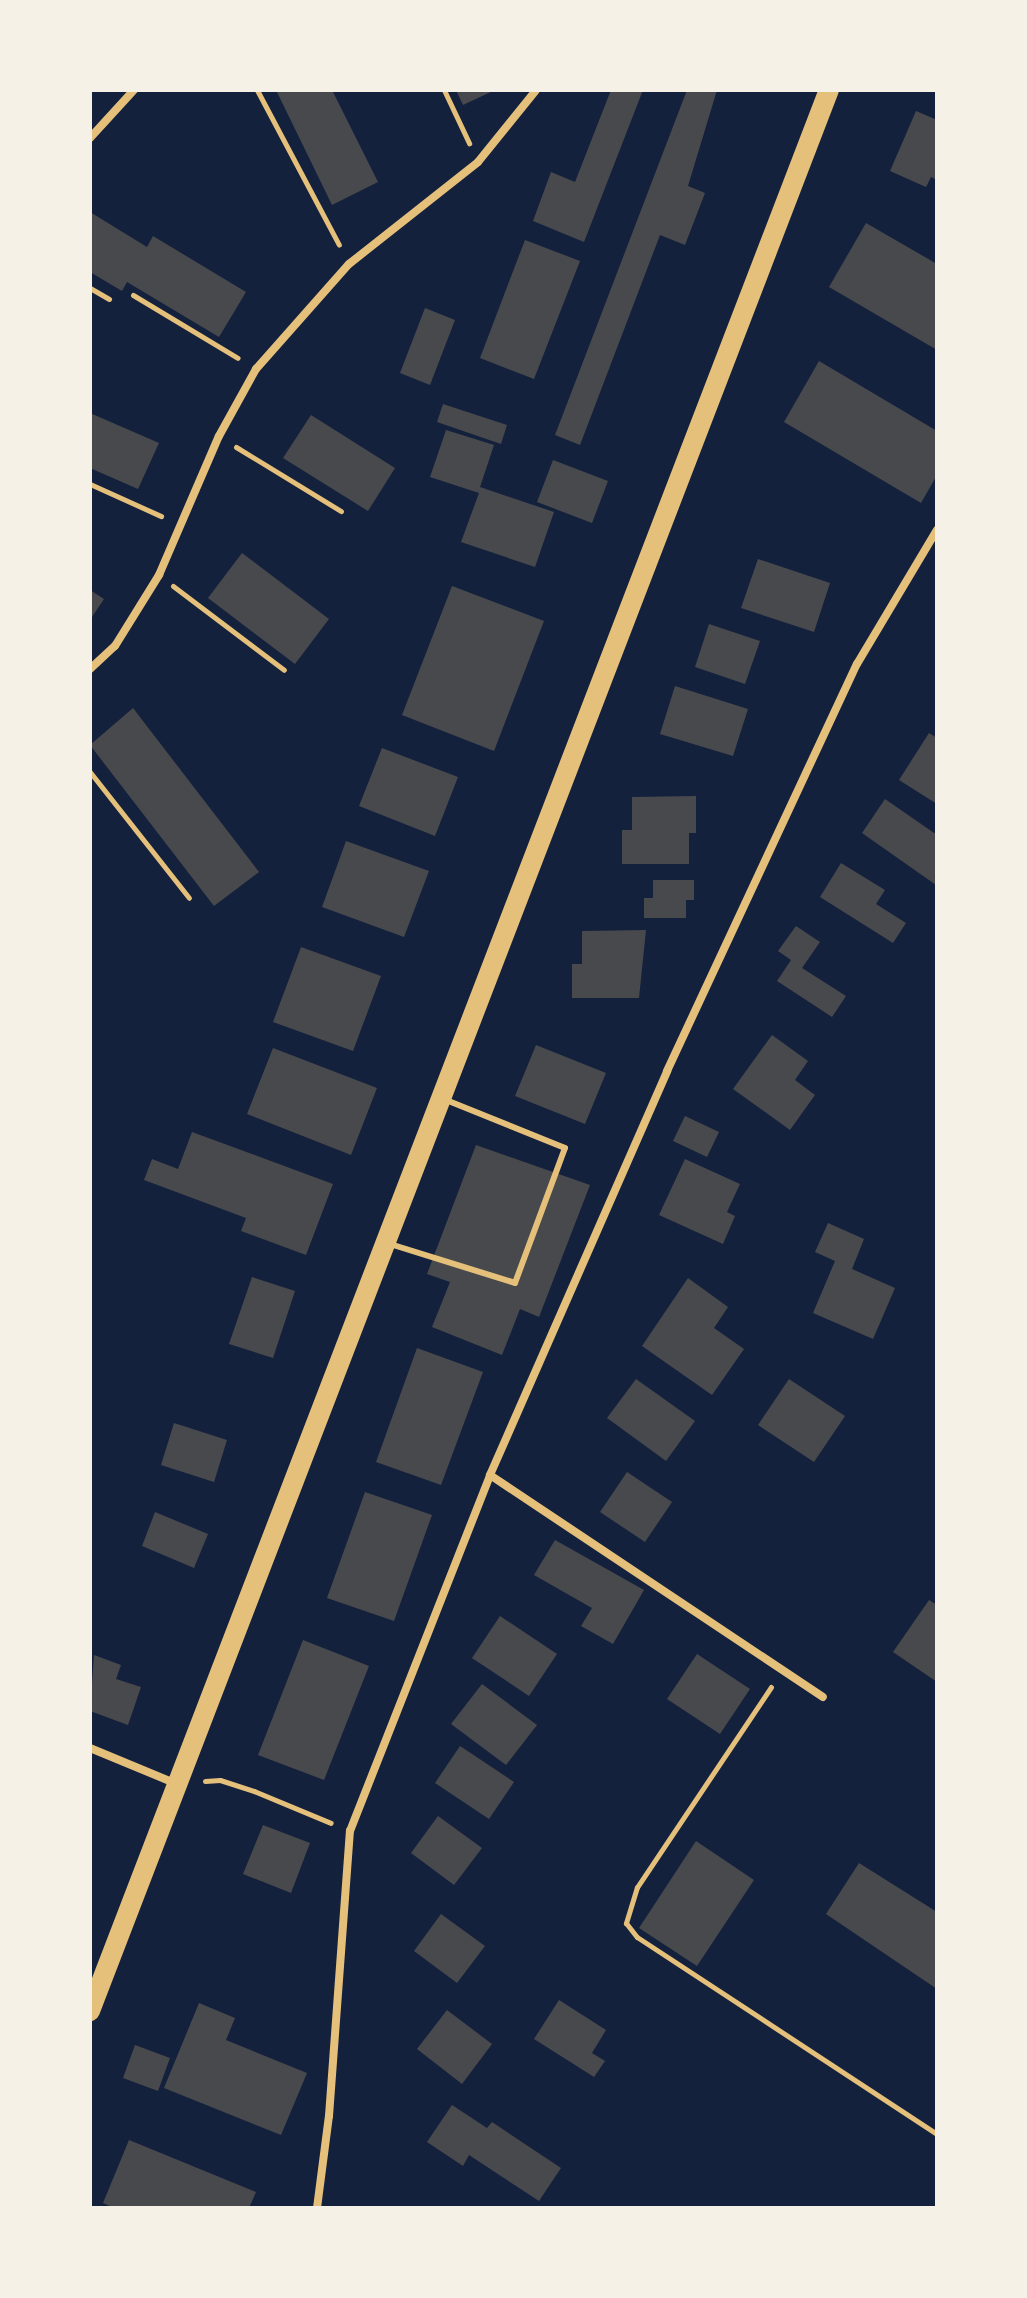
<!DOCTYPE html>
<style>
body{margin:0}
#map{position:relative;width:1027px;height:2298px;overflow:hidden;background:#14213d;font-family:Literata,serif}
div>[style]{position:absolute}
.building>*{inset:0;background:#48494c}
.path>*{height:5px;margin:-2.5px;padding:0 2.5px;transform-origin:2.5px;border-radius:2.5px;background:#e5c07b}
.service>*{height:6px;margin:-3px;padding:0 3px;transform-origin:3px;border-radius:3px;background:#e5c07b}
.minor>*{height:8px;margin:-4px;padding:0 4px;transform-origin:4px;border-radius:4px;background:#e5c07b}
.primary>*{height:20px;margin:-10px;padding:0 10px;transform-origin:10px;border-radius:10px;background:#e5c07b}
span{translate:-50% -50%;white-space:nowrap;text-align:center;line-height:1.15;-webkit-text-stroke:8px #f6f1e7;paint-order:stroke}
.frame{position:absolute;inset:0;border:92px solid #f6f1e7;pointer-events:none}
</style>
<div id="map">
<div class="building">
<div style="clip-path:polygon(276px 90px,332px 90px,378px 182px,332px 205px)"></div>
<div style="clip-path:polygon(456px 90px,495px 90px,463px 105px)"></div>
<div style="clip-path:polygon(611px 90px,643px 90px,584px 242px,533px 221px,551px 172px,575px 182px)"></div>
<div style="clip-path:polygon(687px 90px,717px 90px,688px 186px,705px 193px,685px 245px,660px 235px,580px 445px,555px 435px)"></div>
<div style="clip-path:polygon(916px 111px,937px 120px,937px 180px,931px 177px,926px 187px,890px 171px)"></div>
<div style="clip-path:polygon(90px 212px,147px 247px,153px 236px,246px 292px,219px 337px,127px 282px,122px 291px,90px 272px)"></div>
<div style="clip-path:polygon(866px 223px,937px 264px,937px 350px,829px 287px)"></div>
<div style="clip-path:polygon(525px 240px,580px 261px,534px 379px,480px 358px)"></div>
<div style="clip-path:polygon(425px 308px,455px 320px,430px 385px,400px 373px)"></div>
<div style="clip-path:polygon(819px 361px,937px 431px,937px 475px,921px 503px,784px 422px)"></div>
<div style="clip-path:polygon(443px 404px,507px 425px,501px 444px,437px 422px)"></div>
<div style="clip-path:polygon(90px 413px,159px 443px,138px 489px,90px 468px)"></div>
<div style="clip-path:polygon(311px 415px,395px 468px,368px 511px,283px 458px)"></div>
<div style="clip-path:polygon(446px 430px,494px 445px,480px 487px,554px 512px,535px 567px,461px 542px,479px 493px,430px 477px)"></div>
<div style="clip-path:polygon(553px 460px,608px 481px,592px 523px,537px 502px)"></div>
<div style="clip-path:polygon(242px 553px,329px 619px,295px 664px,208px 598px)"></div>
<div style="clip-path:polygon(758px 559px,830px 583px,814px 632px,741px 608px)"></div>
<div style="clip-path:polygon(452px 586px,544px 621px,494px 751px,402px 715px)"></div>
<div style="clip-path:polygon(90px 590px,104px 599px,90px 620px)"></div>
<div style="clip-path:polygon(709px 624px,760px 641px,745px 684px,695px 667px)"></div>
<div style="clip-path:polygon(675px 686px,748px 709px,733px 756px,660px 734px)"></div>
<div style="clip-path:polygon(133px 708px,259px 872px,214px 906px,90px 745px)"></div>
<div style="clip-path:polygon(929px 733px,937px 738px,937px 804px,899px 780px)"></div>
<div style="clip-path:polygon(382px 748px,458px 777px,435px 836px,359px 806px)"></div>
<div style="clip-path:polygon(696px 796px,696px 833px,689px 833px,689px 864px,622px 864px,622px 830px,632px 830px,632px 797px)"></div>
<div style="clip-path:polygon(885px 799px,937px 835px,936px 885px,862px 833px)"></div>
<div style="clip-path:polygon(346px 841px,429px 871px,404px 937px,322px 907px)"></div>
<div style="clip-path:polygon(841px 863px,885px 890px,876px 904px,906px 923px,893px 943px,820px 897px)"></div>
<div style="clip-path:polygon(653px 880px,694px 880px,694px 900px,686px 900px,686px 918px,644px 918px,644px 898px,653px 898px)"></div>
<div style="clip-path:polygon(796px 926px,820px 942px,802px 968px,846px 996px,832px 1017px,777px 981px,791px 960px,778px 951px)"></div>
<div style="clip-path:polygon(646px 930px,639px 998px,572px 998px,572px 964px,582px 964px,582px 931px)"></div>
<div style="clip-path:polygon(301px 947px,381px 976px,353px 1051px,273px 1022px)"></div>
<div style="clip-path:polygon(772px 1035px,808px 1061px,795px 1080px,815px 1095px,790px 1130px,733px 1089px)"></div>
<div style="clip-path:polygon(536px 1045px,606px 1073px,585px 1124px,515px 1096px)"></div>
<div style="clip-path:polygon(273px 1048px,377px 1088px,351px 1155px,247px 1114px)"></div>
<div style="clip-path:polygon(685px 1116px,719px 1132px,707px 1157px,673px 1141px)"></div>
<div style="clip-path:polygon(192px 1132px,333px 1184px,306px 1255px,241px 1231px,246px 1218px,144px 1180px,152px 1159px,178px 1169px)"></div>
<div style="clip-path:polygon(476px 1145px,590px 1185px,539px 1317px,520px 1309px,502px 1355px,432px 1327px,450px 1282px,427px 1274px)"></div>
<div style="clip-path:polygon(685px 1159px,740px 1184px,727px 1212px,735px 1216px,723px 1244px,659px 1215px)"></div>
<div style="clip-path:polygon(828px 1223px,864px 1239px,852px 1269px,895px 1288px,873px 1339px,813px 1313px,835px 1261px,815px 1252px)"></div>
<div style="clip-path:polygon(252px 1277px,295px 1291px,273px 1358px,229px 1344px)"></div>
<div style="clip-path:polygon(688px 1278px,728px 1307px,714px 1328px,744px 1349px,712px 1395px,642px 1346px)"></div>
<div style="clip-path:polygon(417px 1348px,483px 1372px,441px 1485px,376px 1462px)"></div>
<div style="clip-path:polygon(636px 1379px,695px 1421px,666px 1461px,607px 1418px)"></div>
<div style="clip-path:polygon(789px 1379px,845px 1416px,814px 1462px,758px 1425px)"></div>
<div style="clip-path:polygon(174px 1423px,227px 1440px,214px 1482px,161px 1465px)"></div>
<div style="clip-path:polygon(627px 1472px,672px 1502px,645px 1542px,600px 1512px)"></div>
<div style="clip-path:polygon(365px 1492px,432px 1515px,394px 1621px,327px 1598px)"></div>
<div style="clip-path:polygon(155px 1512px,208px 1534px,194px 1568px,142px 1546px)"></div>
<div style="clip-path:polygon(555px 1540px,644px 1590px,613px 1644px,581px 1626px,592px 1608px,534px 1575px)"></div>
<div style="clip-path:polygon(929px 1600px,937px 1605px,937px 1682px,893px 1652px)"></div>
<div style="clip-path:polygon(500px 1616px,557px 1654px,529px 1696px,472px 1658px)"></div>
<div style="clip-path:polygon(303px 1640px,369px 1666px,324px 1780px,258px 1755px)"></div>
<div style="clip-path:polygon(697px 1654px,750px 1689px,720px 1734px,667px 1699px)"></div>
<div style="clip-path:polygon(94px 1655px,121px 1665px,116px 1679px,141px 1687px,128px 1725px,90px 1711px)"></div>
<div style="clip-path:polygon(482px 1684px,537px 1725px,506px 1765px,451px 1724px)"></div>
<div style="clip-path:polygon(460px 1746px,514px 1782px,489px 1819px,435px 1783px)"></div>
<div style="clip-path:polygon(438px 1816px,482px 1848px,454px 1885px,411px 1853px)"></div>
<div style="clip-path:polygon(263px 1825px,310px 1843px,291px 1893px,243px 1874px)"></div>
<div style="clip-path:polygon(696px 1841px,754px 1880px,697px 1966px,639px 1928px)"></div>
<div style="clip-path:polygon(859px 1863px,937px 1912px,937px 1989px,826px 1914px)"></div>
<div style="clip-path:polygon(441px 1914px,485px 1946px,457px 1983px,414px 1951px)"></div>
<div style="clip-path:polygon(559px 2000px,606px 2030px,592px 2053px,605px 2061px,594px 2077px,534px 2039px)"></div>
<div style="clip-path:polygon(199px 2003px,235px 2018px,226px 2040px,307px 2073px,281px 2135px,164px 2088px)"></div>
<div style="clip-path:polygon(447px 2010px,492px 2044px,462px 2084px,417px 2049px)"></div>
<div style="clip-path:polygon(135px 2045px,170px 2058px,158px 2091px,123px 2078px)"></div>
<div style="clip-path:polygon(452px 2105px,487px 2128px,492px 2122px,561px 2168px,539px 2201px,469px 2155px,463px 2166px,427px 2142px)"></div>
<div style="clip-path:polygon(129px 2140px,256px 2192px,249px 2208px,114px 2208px,103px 2203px)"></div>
</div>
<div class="path">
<div style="left:257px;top:90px;width:175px;rotate:62.1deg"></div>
<div style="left:444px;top:90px;width:59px;rotate:64.7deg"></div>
<div style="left:90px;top:288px;width:22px;rotate:30deg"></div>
<div style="left:133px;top:295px;width:122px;rotate:31deg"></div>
<div style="left:236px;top:447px;width:123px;rotate:31.4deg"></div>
<div style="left:90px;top:484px;width:78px;rotate:24.3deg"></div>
<div style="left:173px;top:586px;width:139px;rotate:37.1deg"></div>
<div style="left:90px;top:772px;width:160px;rotate:51.8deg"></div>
<div style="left:771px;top:1687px;width:241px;rotate:123.8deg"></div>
<div style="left:637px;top:1887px;width:38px;rotate:107deg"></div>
<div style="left:626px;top:1923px;width:18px;rotate:52deg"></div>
<div style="left:637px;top:1937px;width:359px;rotate:33.3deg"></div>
<div style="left:205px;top:1781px;width:15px;rotate:-4deg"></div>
<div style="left:220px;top:1780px;width:36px;rotate:18deg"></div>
<div style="left:254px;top:1791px;width:83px;rotate:22.6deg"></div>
</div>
<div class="service">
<div style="left:390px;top:1244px;width:131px;rotate:17.3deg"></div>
<div style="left:515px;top:1283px;width:144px;rotate:-69.7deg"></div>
<div style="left:565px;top:1148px;width:131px;rotate:-158deg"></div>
</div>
<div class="minor">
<div style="left:90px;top:138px;width:65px;rotate:-47.5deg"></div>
<div style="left:90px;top:669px;width:34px;rotate:-43deg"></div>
<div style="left:115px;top:646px;width:84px;rotate:-58.2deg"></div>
<div style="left:159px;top:575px;width:151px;rotate:-66.7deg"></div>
<div style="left:219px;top:436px;width:77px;rotate:-61.1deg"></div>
<div style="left:256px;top:369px;width:140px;rotate:-48.5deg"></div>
<div style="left:349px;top:264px;width:164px;rotate:-38.3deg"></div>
<div style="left:478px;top:162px;width:92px;rotate:-51.1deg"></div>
<div style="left:490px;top:1475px;width:400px;rotate:33.7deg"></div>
<div style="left:90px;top:1748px;width:94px;rotate:22.5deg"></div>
<div style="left:317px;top:2208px;width:93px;rotate:-82.6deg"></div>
<div style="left:329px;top:2116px;width:286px;rotate:-85.8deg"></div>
<div style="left:350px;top:1831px;width:383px;rotate:-68.5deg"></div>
<div style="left:490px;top:1475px;width:441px;rotate:-66.3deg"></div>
<div style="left:667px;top:1071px;width:449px;rotate:-65deg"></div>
<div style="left:857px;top:664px;width:156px;rotate:-59.2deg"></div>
</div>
<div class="primary">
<div style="left:90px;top:2011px;width:2058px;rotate:-68.96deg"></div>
</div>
<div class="frame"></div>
</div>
